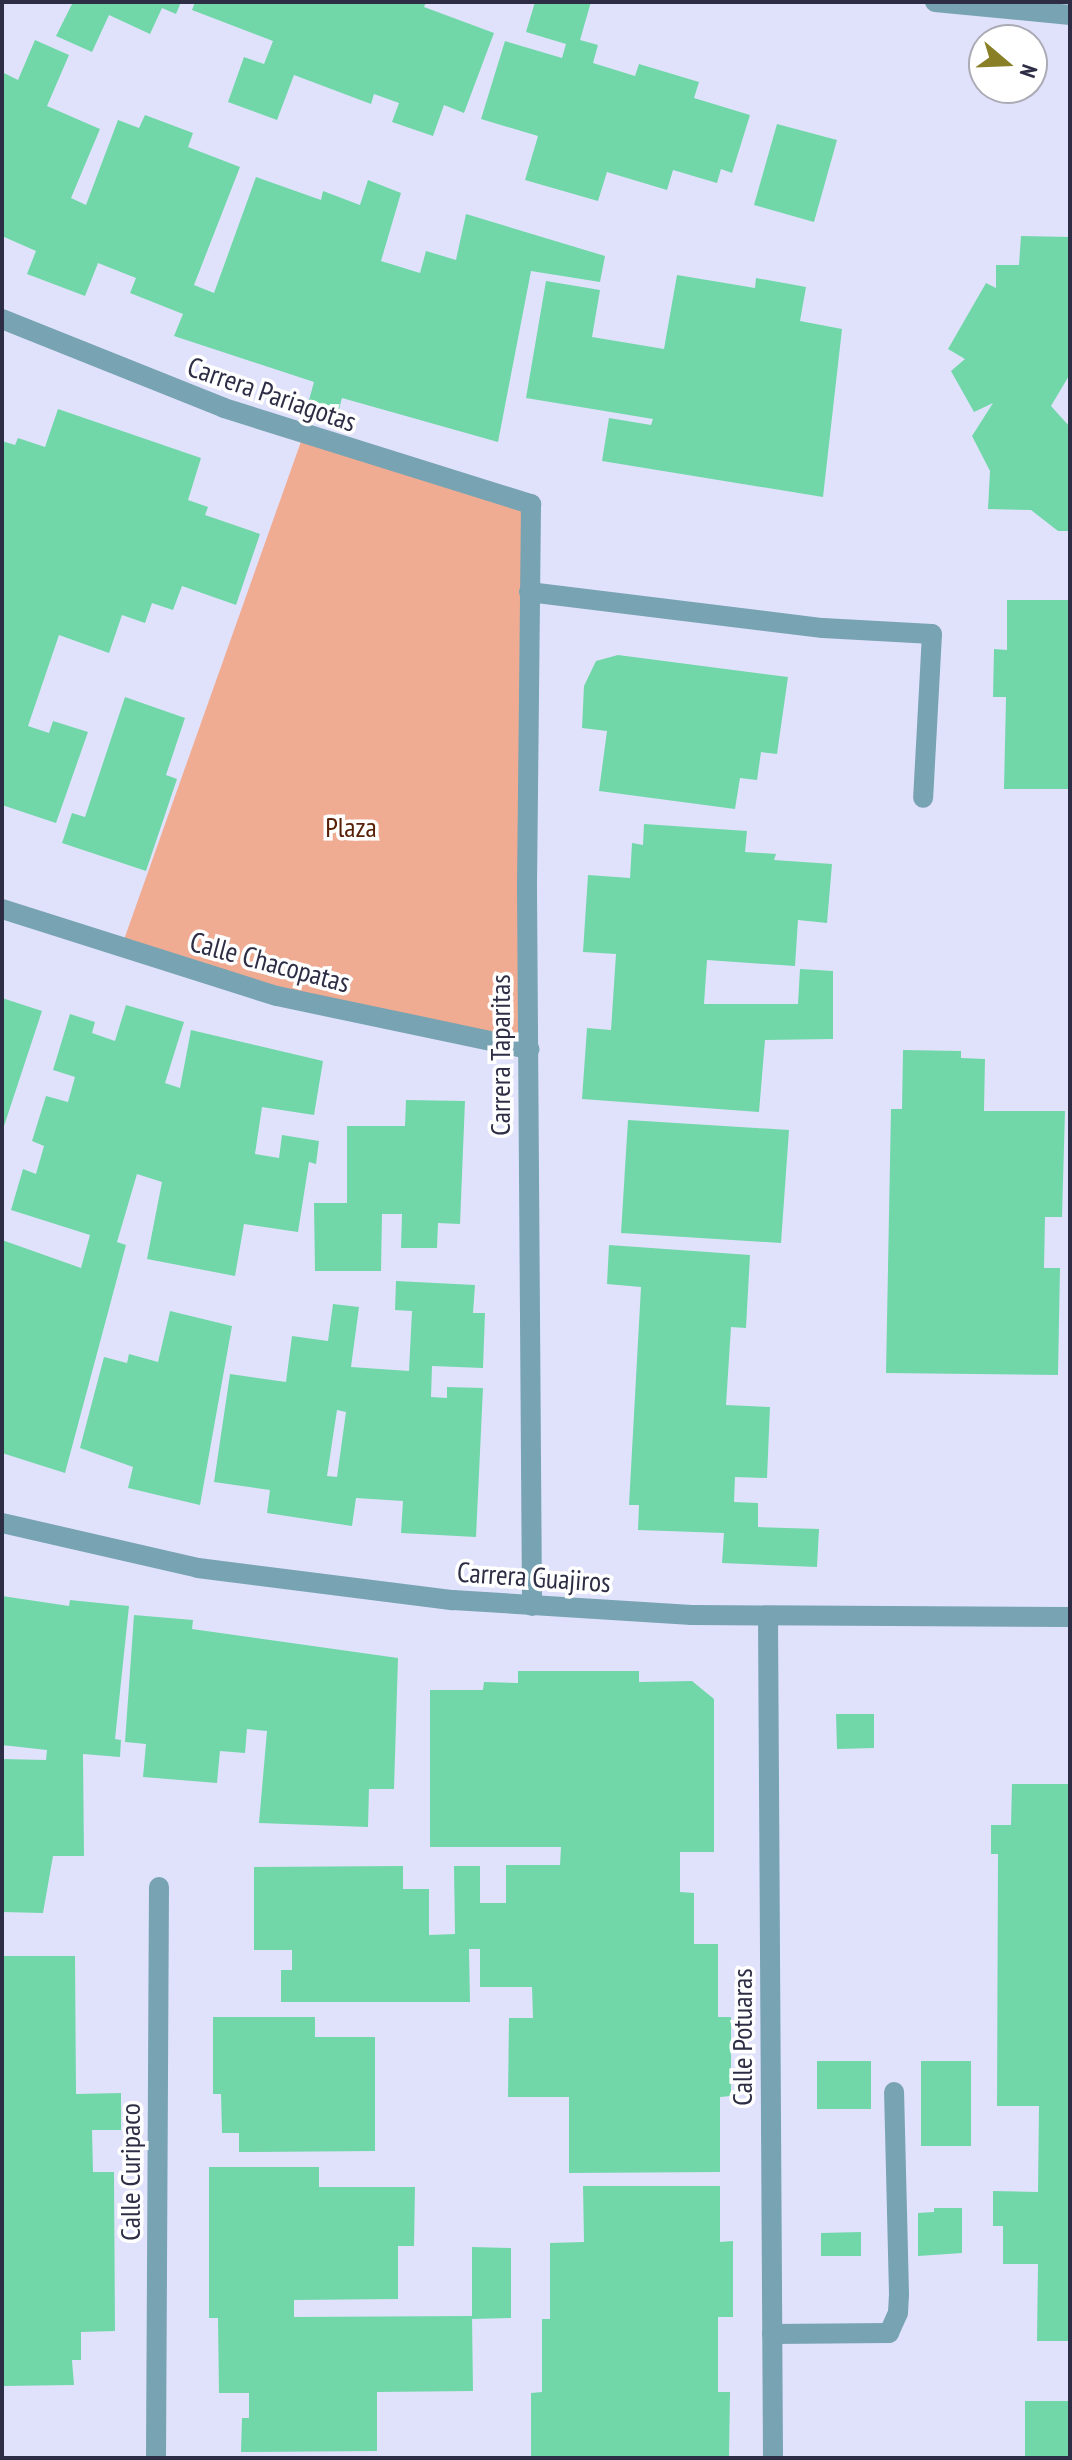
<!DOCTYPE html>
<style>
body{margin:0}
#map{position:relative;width:1072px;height:2460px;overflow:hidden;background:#e0e2fb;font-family:"PT Sans Narrow",sans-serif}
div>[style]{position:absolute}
.green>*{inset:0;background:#f0ac92}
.building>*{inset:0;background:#71d7a9}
.lane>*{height:20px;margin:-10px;padding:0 10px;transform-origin:10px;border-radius:10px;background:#77a3b3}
.street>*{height:20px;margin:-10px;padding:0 10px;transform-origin:10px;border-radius:10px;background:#77a3b3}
span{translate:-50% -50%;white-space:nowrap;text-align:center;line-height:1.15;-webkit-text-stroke:7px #fff;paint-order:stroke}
.street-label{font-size:28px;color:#2d2d45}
.park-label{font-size:28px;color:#572007}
.frame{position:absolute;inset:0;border:4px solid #2d2d45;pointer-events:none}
.north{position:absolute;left:968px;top:24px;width:80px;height:80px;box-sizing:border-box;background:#fff;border:2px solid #ababb5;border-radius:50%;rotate:109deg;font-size:22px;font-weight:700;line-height:32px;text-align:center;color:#2d2d45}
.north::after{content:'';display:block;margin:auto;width:28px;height:36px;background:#897f26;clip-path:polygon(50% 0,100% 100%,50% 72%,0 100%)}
</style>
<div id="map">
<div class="green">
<div style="clip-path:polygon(303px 436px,531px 504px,529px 1049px,121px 948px)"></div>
</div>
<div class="building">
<div style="clip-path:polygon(73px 2px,181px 2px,176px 14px,162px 8px,150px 34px,109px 15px,92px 52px,56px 36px)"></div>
<div style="clip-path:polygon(195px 2px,426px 2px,424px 7px,494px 33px,464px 113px,444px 105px,433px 136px,392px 122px,399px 103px,374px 94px,371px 104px,294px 75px,277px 120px,228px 102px,244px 57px,264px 64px,273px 41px,192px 10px)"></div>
<div style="clip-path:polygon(535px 2px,591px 2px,580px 40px,598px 45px,593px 63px,635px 76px,639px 64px,699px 82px,694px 98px,750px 115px,732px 173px,721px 169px,717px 183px,673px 170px,667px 190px,607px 172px,598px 201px,525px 180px,538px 136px,481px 119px,505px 41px,562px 58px,566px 44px,526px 32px)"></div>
<div style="clip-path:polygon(35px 40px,69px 55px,47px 106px,100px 129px,71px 198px,86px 205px,118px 120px,139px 128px,145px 115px,193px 133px,188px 147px,240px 167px,194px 285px,214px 293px,256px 177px,321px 200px,323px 191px,360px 205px,368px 180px,401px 193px,381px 261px,420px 273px,426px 251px,456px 260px,466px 214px,605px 256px,600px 282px,531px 271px,498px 442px,342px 398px,339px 409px,309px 400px,314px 382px,174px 336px,183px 314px,130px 293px,136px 278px,98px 263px,85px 296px,27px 274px,36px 251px,2px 236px,2px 72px,18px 80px)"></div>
<div style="clip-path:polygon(777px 124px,837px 140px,814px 222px,754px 205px)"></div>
<div style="clip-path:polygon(1021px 236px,1070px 237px,1070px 374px,1051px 406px,1070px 427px,1070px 531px,1058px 531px,1031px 510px,988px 509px,990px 471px,972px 436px,993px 403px,974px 412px,951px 371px,965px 359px,948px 349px,986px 283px,996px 288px,996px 265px,1019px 265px)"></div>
<div style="clip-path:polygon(677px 275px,755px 288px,756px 278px,806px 287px,800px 321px,842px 329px,823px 497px,602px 461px,609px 418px,651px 425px,653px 419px,526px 398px,546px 281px,600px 290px,592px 337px,664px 349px)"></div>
<div style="clip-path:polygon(58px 409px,201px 458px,188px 500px,208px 507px,205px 515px,260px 534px,236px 605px,182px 586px,173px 610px,152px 603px,145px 623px,122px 615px,109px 653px,59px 635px,28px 726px,49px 733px,53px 721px,88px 732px,56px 823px,2px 805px,2px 441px,15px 445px,18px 438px,45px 447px)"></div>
<div style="clip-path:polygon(1007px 600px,1070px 600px,1070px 789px,1004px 789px,1006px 697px,993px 697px,994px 649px,1007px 650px)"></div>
<div style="clip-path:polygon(618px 655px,788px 677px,777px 754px,761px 752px,757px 780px,740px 778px,735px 809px,599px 791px,607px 731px,582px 728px,584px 686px,596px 661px)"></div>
<div style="clip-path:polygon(125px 697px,185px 718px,166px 775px,177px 779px,146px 871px,62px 843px,72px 813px,85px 817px)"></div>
<div style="clip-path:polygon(644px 824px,747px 831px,745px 852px,776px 854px,774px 860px,832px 864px,827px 923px,798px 920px,795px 966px,707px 960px,704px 1004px,798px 1004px,800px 969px,833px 971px,833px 1039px,765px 1040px,759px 1112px,582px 1099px,587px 1028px,611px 1030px,616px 954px,583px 952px,588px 875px,630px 878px,632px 843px,643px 845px)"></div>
<div style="clip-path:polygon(2px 998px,42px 1011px,3px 1129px,2px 1129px)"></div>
<div style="clip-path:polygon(126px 1005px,184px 1022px,165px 1083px,180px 1088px,191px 1030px,323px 1061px,314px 1115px,262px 1107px,255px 1154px,279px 1158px,282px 1135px,319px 1141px,316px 1164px,309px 1162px,298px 1232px,244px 1224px,235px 1276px,147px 1259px,162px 1182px,137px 1174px,117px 1242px,126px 1245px,65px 1473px,2px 1453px,2px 1240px,81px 1268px,90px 1235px,11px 1210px,23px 1169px,36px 1174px,44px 1146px,32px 1141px,46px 1096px,68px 1102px,75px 1077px,53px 1070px,70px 1014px,95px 1022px,92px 1033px,115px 1041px)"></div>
<div style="clip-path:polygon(903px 1050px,961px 1051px,961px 1058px,985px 1059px,984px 1111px,1065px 1111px,1062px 1217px,1045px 1217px,1044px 1268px,1060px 1268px,1058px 1375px,886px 1373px,891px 1109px,902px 1109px)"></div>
<div style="clip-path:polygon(406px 1100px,465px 1101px,460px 1224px,438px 1223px,437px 1248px,401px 1248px,402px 1214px,382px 1214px,381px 1271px,315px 1271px,314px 1203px,347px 1203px,347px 1126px,405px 1126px)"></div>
<div style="clip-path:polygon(628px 1120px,789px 1130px,781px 1243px,621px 1233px)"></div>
<div style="clip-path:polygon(609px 1245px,750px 1255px,746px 1328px,731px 1327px,726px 1405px,770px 1407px,767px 1478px,735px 1477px,734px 1502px,758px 1503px,758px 1527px,819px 1529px,817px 1567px,722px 1563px,724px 1533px,638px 1530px,639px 1505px,629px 1505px,641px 1287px,607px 1284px)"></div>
<div style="clip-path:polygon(evenodd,396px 1281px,475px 1285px,473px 1313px,485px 1313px,483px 1368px,432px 1366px,431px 1397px,447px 1398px,447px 1387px,483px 1388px,476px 1537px,401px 1533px,403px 1501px,356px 1498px,352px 1526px,267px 1513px,270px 1490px,214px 1482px,230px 1374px,286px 1382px,292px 1336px,328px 1341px,333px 1304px,359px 1307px,351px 1367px,409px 1371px,412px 1311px,395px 1310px,396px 1281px,337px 1410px,346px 1412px,337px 1477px,327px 1476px,337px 1410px)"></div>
<div style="clip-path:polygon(170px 1311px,232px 1326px,200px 1505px,128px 1488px,133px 1467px,80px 1448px,104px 1357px,127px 1363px,129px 1354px,158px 1362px)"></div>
<div style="clip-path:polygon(2px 1596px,69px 1606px,70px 1600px,129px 1606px,115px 1739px,121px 1740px,120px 1757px,83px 1754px,84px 1856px,53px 1856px,43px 1913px,2px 1912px,2px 1759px,46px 1760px,47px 1750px,2px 1745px)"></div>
<div style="clip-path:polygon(134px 1615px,193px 1620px,192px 1629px,398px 1658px,394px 1789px,369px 1789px,368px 1827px,259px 1823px,267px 1731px,247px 1729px,245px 1753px,220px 1751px,217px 1783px,143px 1777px,146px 1744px,125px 1742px)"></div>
<div style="clip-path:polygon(518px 1671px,639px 1671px,639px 1682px,692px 1681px,714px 1699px,714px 1852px,680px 1852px,680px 1892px,694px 1893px,694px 1944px,718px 1944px,718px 2017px,731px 2017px,731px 2096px,720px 2097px,720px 2172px,569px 2173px,569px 2097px,508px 2097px,509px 2018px,533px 2018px,532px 1987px,480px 1987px,480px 1949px,469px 1949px,470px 2002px,281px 2002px,281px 1970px,292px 1970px,292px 1950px,254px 1950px,254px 1867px,403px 1866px,403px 1889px,429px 1889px,429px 1935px,455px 1934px,454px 1866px,480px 1866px,480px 1903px,506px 1903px,506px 1865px,560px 1865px,561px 1847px,430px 1847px,430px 1690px,483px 1690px,484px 1682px,518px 1683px)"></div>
<div style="clip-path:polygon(836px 1714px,874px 1714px,874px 1748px,837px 1749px)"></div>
<div style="clip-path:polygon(1012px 1784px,1070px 1784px,1070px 2341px,1037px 2341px,1038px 2264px,1003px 2264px,1003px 2226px,993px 2226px,993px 2191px,1038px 2192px,1039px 2106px,997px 2106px,998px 1854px,991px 1854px,991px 1825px,1011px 1825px)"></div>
<div style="clip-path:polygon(2px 1956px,75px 1956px,76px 2094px,121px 2093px,121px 2130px,92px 2130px,93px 2172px,114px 2172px,115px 2331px,81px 2332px,81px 2360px,72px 2360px,74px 2385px,2px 2386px)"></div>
<div style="clip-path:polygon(213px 2017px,315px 2017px,315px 2037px,375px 2037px,375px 2151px,239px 2152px,239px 2133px,222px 2133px,221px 2094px,213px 2094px)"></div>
<div style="clip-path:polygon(817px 2061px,871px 2061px,871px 2109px,817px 2109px)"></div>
<div style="clip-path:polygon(921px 2061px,971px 2061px,971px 2146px,921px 2146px)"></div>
<div style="clip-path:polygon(209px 2167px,319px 2167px,319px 2187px,415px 2187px,414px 2246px,398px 2246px,398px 2299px,294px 2300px,294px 2317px,472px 2316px,473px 2391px,377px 2392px,377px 2451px,241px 2452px,242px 2418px,249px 2418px,249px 2393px,219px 2393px,218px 2318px,209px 2318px)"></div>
<div style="clip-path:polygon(583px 2186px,720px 2186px,720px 2242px,733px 2241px,733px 2317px,718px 2317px,718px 2392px,730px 2392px,729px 2458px,531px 2458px,531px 2393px,542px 2392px,542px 2319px,550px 2319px,550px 2243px,584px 2242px)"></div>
<div style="clip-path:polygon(934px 2208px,962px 2208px,962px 2253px,918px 2256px,918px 2213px,934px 2212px)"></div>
<div style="clip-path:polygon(861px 2232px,861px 2256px,821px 2256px,821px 2233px)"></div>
<div style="clip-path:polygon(472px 2247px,511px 2248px,511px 2318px,472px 2319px)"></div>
<div style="clip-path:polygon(1025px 2401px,1070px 2401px,1070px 2458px,1025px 2458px)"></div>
</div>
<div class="lane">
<div style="left:529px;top:592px;width:296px;rotate:7deg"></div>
<div style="left:823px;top:628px;width:109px;rotate:3.2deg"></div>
<div style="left:932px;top:634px;width:164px;rotate:93.1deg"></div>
<div style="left:772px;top:2334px;width:117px;rotate:-0.5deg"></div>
<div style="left:889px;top:2333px;width:22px;rotate:-66deg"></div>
<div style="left:898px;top:2313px;width:19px;rotate:-87deg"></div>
<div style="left:899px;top:2294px;width:202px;rotate:-91.4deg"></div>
</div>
<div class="street">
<div style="left:935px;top:2px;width:136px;rotate:5.5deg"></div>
<div style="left:2px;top:319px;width:239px;rotate:21.8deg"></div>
<div style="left:224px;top:408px;width:322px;rotate:17.4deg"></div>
<div style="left:531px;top:504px;width:384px;rotate:90.6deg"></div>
<div style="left:527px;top:888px;width:718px;rotate:89.6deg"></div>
<div style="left:2px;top:909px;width:288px;rotate:17.6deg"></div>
<div style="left:277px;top:996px;width:258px;rotate:11.9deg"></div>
<div style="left:2px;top:1523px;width:201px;rotate:12.9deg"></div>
<div style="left:198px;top:1568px;width:257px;rotate:7.2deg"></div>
<div style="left:453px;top:1600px;width:239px;rotate:3.6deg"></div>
<div style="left:692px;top:1615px;width:378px;rotate:0.3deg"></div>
<div style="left:768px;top:1616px;width:842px;rotate:89.66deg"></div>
<div style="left:156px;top:2458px;width:571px;rotate:-89.7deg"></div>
</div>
<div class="street-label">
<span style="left:272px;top:394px;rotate:19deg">Carrera Pariagotas</span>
<span style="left:270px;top:962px;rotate:15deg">Calle Chacopatas</span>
<span style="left:500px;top:1055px;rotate:-90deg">Carrera Taparitas</span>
<span style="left:534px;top:1577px;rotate:4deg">Carrera Guajiros</span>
<span style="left:742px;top:2037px;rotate:-90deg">Calle Potuaras</span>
<span style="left:130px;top:2172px;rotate:-90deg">Calle Curipaco</span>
</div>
<div class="park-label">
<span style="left:351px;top:827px">Plaza</span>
</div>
<div class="frame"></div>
<div class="north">N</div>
</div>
